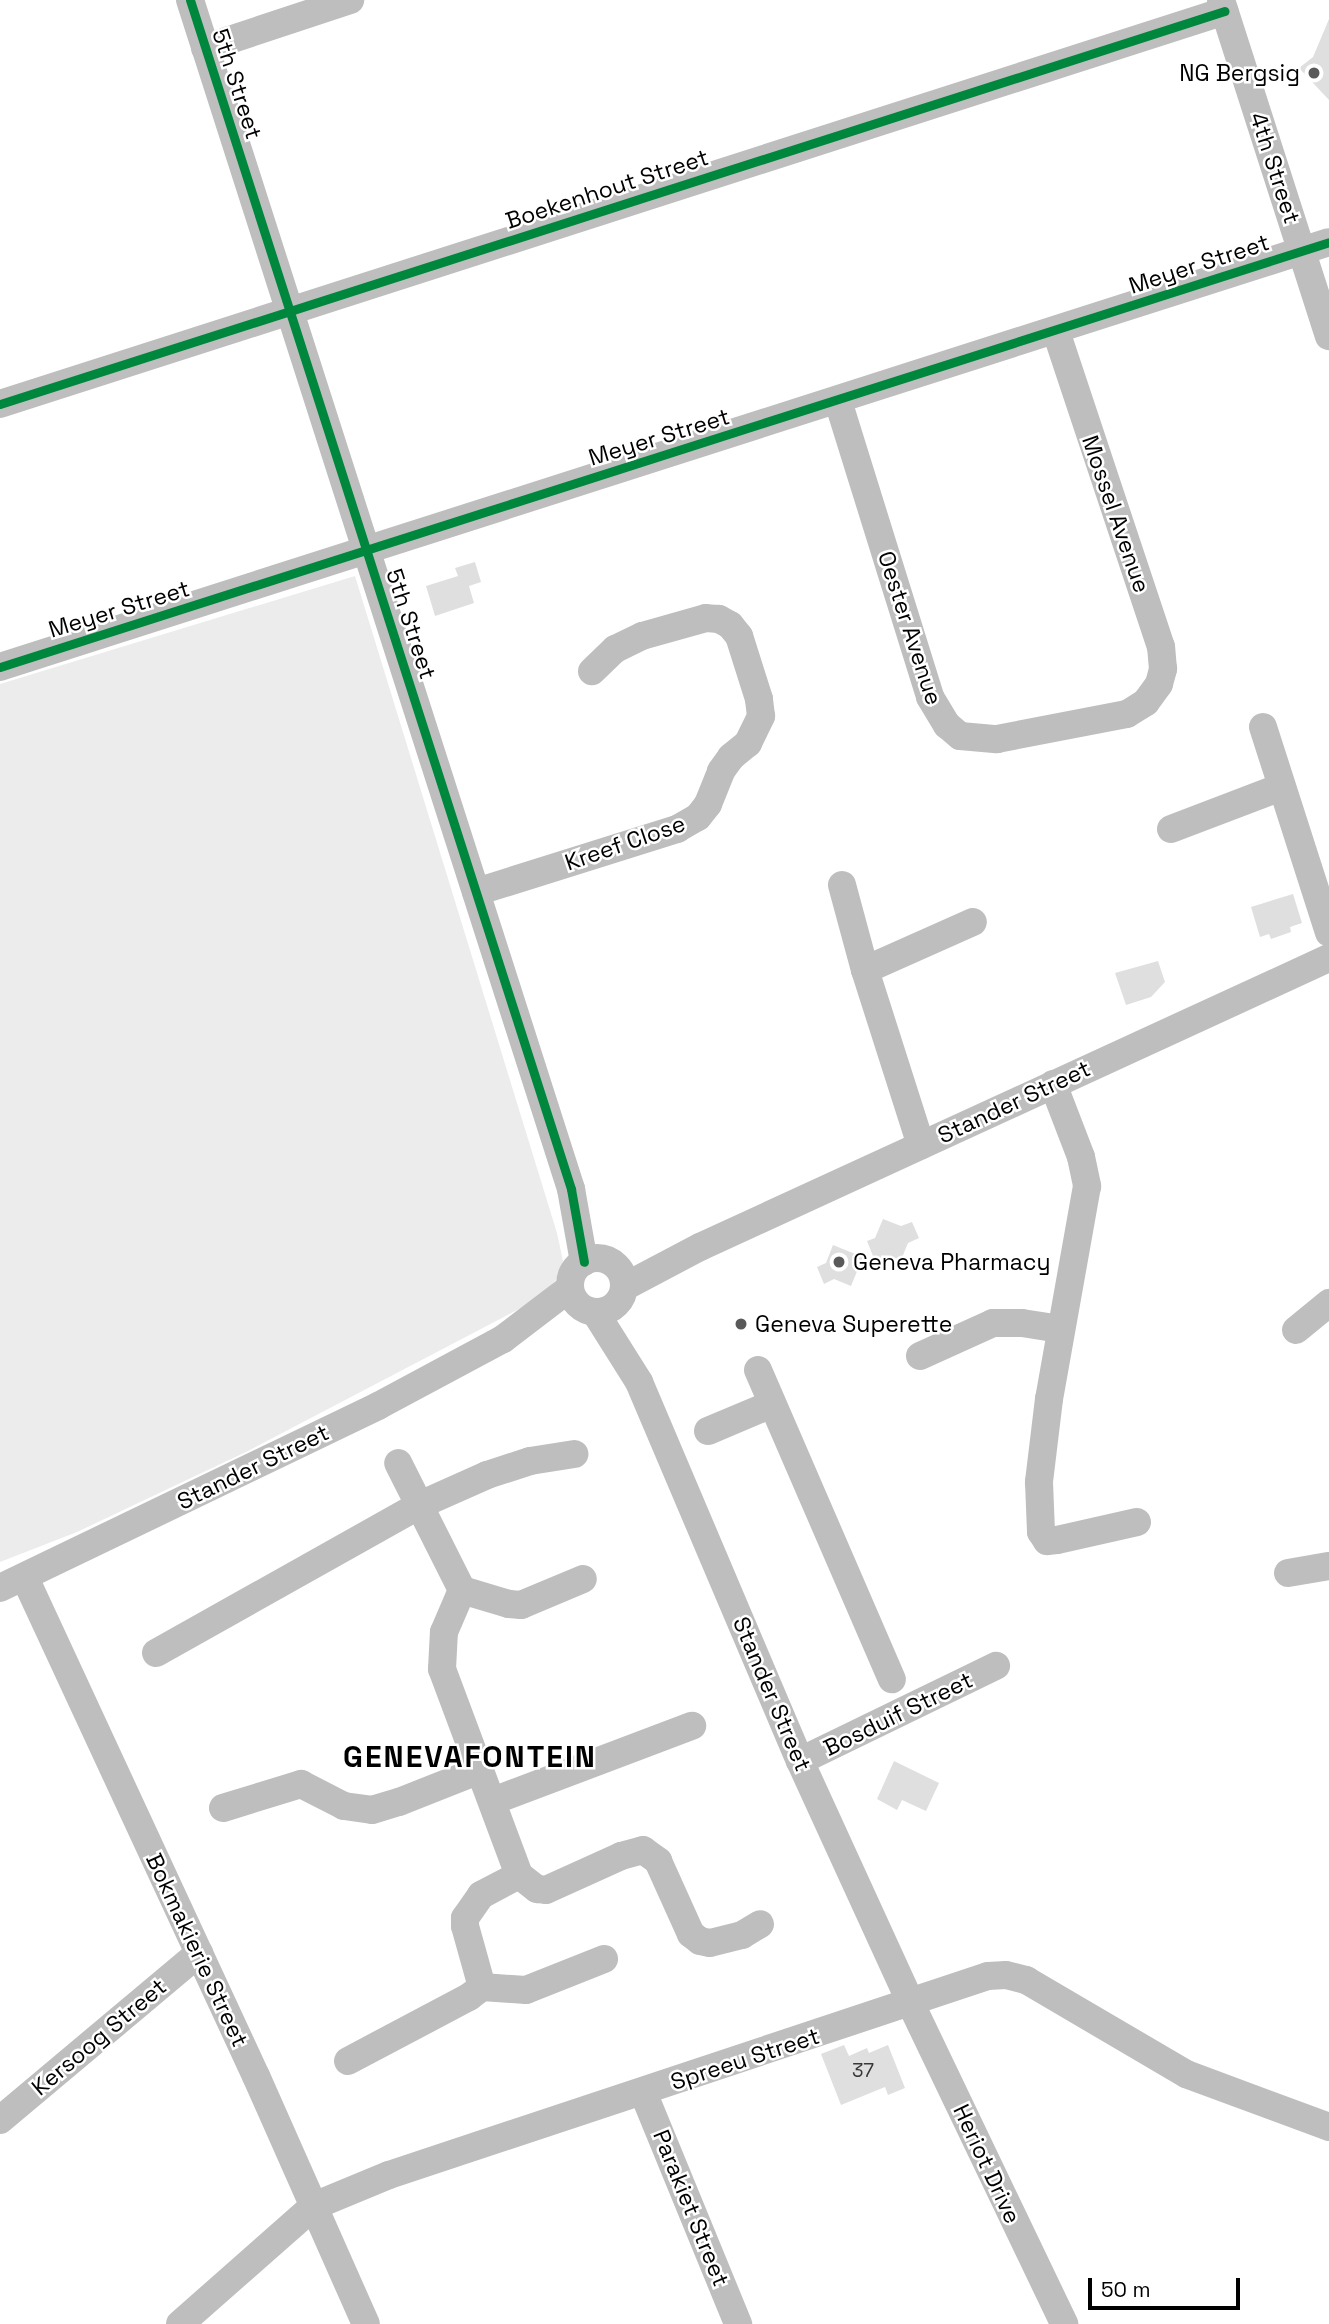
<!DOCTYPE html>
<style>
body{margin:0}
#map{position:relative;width:1329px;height:2324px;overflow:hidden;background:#fff;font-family:"Space Grotesk",sans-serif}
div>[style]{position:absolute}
.green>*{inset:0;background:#ececec}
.building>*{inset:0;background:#dfdfdf}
.minor>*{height:28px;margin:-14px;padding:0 14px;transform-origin:14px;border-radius:14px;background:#bebebe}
.minor>.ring{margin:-14px;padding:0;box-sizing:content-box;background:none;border:28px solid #bebebe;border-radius:50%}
.cycleway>*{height:9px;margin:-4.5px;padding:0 4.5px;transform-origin:4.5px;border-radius:4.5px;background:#00873e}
.dots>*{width:19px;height:19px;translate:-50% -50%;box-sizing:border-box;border:4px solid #fff;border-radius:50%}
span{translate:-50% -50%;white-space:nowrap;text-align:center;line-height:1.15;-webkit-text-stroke:5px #fff;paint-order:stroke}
.number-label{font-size:19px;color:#383838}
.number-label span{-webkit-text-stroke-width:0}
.poi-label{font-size:23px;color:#000}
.right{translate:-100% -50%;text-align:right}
.left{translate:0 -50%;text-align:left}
.street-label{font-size:23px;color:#000}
.district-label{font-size:30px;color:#000;font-weight:700;letter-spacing:2px}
.scale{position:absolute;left:1088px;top:2278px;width:152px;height:32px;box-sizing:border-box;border:4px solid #000;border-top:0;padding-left:9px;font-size:21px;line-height:24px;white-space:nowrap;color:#000;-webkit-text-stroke:5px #fff;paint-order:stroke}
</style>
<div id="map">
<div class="green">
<div style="clip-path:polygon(355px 576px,557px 1233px,563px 1261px,556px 1280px,536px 1300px,248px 1451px,77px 1532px,0 1562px,0 684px)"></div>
</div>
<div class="building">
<div style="clip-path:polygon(1329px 19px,1329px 100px,1299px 68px,1313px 57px)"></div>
<div style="clip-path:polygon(475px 562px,481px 582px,469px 586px,474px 603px,435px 616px,426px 586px,458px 576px,455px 568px)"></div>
<div style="clip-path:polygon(1293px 894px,1302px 923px,1290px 927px,1291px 932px,1271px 939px,1269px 934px,1260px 937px,1251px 907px)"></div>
<div style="clip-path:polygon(1158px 961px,1165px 982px,1151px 997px,1126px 1005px,1115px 973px)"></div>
<div style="clip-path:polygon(883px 1219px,901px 1226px,912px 1222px,919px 1238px,908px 1243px,901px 1260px,889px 1256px,875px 1261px,867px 1241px,875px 1238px)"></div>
<div style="clip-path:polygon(833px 1245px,875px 1262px,858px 1269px,851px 1286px,834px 1279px,824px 1284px,817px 1267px,826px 1263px)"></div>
<div style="clip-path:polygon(894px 1761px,939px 1783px,926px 1811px,902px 1800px,897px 1810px,877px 1799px)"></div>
<div style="clip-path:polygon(844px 2045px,849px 2056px,867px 2048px,869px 2053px,888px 2045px,905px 2088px,888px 2095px,885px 2087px,841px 2105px,821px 2054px)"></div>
</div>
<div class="minor">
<div style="left:190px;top:0;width:1249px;rotate:72.23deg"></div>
<div style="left:571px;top:1189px;width:74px;rotate:79.9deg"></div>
<div style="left:1221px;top:0;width:353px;rotate:72.2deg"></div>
<div style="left:205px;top:48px;width:153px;rotate:-18.3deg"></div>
<div style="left:838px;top:401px;width:310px;rotate:72.7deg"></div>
<div style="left:930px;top:697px;width:33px;rotate:59deg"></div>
<div style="left:947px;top:725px;width:17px;rotate:40deg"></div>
<div style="left:960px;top:736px;width:37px;rotate:5deg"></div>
<div style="left:997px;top:739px;width:132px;rotate:-10.9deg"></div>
<div style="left:1127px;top:714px;width:22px;rotate:-32deg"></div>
<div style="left:1146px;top:702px;width:22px;rotate:-54deg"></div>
<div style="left:1159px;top:684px;width:16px;rotate:-75deg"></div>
<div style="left:1163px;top:669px;width:22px;rotate:-95deg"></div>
<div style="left:1161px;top:647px;width:333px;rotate:-108.4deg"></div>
<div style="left:0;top:404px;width:1286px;rotate:-17.79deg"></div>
<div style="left:0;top:667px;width:1395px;rotate:-17.73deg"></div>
<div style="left:1263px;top:727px;width:216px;rotate:72.2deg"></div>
<div style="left:1171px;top:829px;width:118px;rotate:-20.9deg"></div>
<div style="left:842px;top:885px;width:88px;rotate:74.9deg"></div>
<div style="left:865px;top:970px;width:184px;rotate:72.3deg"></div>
<div style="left:476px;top:892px;width:211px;rotate:-17.4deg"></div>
<div style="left:677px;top:829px;width:24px;rotate:-30deg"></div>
<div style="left:698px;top:817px;width:16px;rotate:-52deg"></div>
<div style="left:708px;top:804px;width:35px;rotate:-68deg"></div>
<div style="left:721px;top:771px;width:17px;rotate:-54deg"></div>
<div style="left:731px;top:757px;width:22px;rotate:-39deg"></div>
<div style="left:748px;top:743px;width:30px;rotate:-64deg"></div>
<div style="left:761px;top:716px;width:17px;rotate:-97deg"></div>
<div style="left:759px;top:699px;width:66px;rotate:-107.6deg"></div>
<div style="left:739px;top:636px;width:14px;rotate:-129deg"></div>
<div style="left:730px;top:625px;width:13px;rotate:-151deg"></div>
<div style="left:719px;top:619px;width:13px;rotate:-176deg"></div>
<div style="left:706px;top:618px;width:66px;rotate:164.3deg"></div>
<div style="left:642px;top:636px;width:30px;rotate:154deg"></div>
<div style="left:615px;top:649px;width:32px;rotate:136deg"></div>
<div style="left:865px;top:970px;width:118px;rotate:-24deg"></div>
<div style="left:1053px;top:1084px;width:78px;rotate:69deg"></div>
<div style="left:1081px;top:1157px;width:30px;rotate:78deg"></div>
<div style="left:1087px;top:1186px;width:216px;rotate:100.1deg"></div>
<div style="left:1049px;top:1399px;width:84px;rotate:96.9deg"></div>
<div style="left:1039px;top:1482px;width:50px;rotate:87.7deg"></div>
<div style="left:1041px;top:1532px;width:11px;rotate:56deg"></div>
<div style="left:1047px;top:1541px;width:10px;rotate:-6deg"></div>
<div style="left:1057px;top:1540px;width:82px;rotate:-12.7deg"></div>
<div class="ring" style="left:570px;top:1258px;width:26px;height:26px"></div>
<div style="left:624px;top:1287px;width:86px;rotate:-27.8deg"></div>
<div style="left:700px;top:1247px;width:692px;rotate:-24.68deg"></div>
<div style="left:595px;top:1312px;width:83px;rotate:57.8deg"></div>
<div style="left:639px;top:1382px;width:412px;rotate:67deg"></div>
<div style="left:800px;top:1761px;width:267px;rotate:65.4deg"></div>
<div style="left:911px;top:2004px;width:355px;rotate:64.4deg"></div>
<div style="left:1296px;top:1330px;width:43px;rotate:-39.3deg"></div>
<div style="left:920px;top:1356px;width:80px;rotate:-24.3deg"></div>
<div style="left:993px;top:1323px;width:29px"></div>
<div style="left:1022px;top:1323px;width:38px;rotate:9deg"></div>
<div style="left:758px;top:1370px;width:337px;rotate:66.6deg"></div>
<div style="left:708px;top:1431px;width:69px;rotate:-22.9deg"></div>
<div style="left:1288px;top:1573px;width:42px;rotate:-9.7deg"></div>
<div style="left:25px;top:1578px;width:549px;rotate:65.12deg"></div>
<div style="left:256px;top:2076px;width:271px;rotate:66.1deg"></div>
<div style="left:0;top:1588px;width:420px;rotate:-25.7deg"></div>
<div style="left:378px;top:1406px;width:142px;rotate:-28.2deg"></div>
<div style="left:503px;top:1339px;width:84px;rotate:-37.3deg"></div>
<div style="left:462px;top:1590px;width:49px;rotate:16.6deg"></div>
<div style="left:509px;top:1604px;width:12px;rotate:5deg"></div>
<div style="left:521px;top:1605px;width:67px;rotate:-22.8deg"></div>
<div style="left:156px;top:1653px;width:305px;rotate:-29.3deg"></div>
<div style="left:422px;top:1504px;width:71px;rotate:-24deg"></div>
<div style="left:487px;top:1475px;width:45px;rotate:-18deg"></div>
<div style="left:530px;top:1461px;width:45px;rotate:-9deg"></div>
<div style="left:800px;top:1761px;width:218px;rotate:-25.9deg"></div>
<div style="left:493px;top:1801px;width:213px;rotate:-20.7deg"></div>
<div style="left:223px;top:1808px;width:82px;rotate:-17.1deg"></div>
<div style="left:301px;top:1784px;width:48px;rotate:27.1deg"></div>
<div style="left:344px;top:1806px;width:28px;rotate:8deg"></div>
<div style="left:372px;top:1810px;width:28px;rotate:-17deg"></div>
<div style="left:399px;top:1802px;width:87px;rotate:-21.6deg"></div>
<div style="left:519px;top:1875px;width:23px;rotate:38deg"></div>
<div style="left:537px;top:1889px;width:9px;rotate:6deg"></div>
<div style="left:546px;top:1890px;width:82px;rotate:-24.4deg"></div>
<div style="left:621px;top:1856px;width:23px;rotate:-15deg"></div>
<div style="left:643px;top:1850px;width:19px;rotate:36deg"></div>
<div style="left:658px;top:1861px;width:80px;rotate:65.7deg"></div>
<div style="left:691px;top:1934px;width:11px;rotate:38deg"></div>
<div style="left:700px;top:1941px;width:10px;rotate:11deg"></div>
<div style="left:710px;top:1943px;width:33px;rotate:-14deg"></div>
<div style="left:742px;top:1935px;width:21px;rotate:-31deg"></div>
<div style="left:482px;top:1987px;width:44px;rotate:3.9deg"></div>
<div style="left:526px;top:1990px;width:84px;rotate:-21.7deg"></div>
<div style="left:348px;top:2061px;width:137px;rotate:-27.9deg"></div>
<div style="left:469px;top:1997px;width:16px;rotate:-38deg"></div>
<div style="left:482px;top:1987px;width:63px;rotate:-105.6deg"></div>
<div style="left:465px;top:1926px;width:8px;rotate:-90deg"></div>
<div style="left:465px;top:1918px;width:28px;rotate:-55deg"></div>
<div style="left:481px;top:1895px;width:43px;rotate:-27.8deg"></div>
<div style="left:519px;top:1875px;width:220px;rotate:-110.5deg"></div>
<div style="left:442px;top:1669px;width:37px;rotate:-87deg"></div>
<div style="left:444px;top:1632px;width:46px;rotate:-66.8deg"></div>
<div style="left:462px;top:1590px;width:142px;rotate:-116.7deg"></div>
<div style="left:643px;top:2092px;width:251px;rotate:67.7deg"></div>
<div style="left:0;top:2120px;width:260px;rotate:-40deg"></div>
<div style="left:180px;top:2324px;width:179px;rotate:-41.4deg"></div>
<div style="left:314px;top:2206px;width:81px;rotate:-22.5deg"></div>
<div style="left:389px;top:2175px;width:631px;rotate:-18.38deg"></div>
<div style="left:988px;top:1976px;width:18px;rotate:-3deg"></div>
<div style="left:1006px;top:1975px;width:21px;rotate:14deg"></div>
<div style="left:1026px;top:1980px;width:186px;rotate:30.4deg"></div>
<div style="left:1186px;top:2074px;width:153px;rotate:20.3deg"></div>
</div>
<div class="cycleway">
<div style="left:190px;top:0;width:1249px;rotate:72.23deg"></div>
<div style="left:571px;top:1189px;width:74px;rotate:79.9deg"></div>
<div style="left:0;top:404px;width:1286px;rotate:-17.79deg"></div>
<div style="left:0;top:667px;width:1395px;rotate:-17.73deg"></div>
</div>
<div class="dots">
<div style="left:1314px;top:73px;background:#595959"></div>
<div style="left:839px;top:1262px;background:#595959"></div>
<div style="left:741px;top:1324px;background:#595959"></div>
</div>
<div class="number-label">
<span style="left:863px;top:2071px">37</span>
</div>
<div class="poi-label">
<span class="right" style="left:1300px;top:73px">NG Bergsig</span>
<span class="left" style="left:853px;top:1262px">Geneva Pharmacy</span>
<span class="left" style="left:755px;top:1324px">Geneva Superette</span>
</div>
<div class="street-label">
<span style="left:237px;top:84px;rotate:72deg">5th Street</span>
<span style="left:1275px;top:168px;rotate:72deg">4th Street</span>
<span style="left:607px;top:189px;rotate:-18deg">Boekenhout Street</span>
<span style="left:1199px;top:264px;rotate:-18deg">Meyer Street</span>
<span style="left:659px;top:437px;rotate:-17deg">Meyer Street</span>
<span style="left:1116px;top:514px;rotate:71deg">Mossel Avenue</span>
<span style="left:119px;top:609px;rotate:-17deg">Meyer Street</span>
<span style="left:411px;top:624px;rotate:72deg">5th Street</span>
<span style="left:910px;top:628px;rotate:72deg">Oester Avenue</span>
<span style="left:625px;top:843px;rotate:-19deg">Kreef Close</span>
<span style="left:1014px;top:1102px;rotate:-25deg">Stander Street</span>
<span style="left:253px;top:1467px;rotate:-26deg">Stander Street</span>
<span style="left:772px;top:1694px;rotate:67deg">Stander Street</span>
<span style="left:898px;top:1714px;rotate:-26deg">Bosduif Street</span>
<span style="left:197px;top:1950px;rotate:65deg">Bokmakierie Street</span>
<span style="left:99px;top:2037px;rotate:-40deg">Kersoog Street</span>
<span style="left:745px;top:2059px;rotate:-18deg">Spreeu Street</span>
<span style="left:987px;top:2164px;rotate:65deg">Heriot Drive</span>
<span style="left:691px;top:2208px;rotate:68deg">Parakiet Street</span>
</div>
<div class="district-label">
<span style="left:470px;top:1757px">GENEVAFONTEIN</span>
</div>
<div class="scale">50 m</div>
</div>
